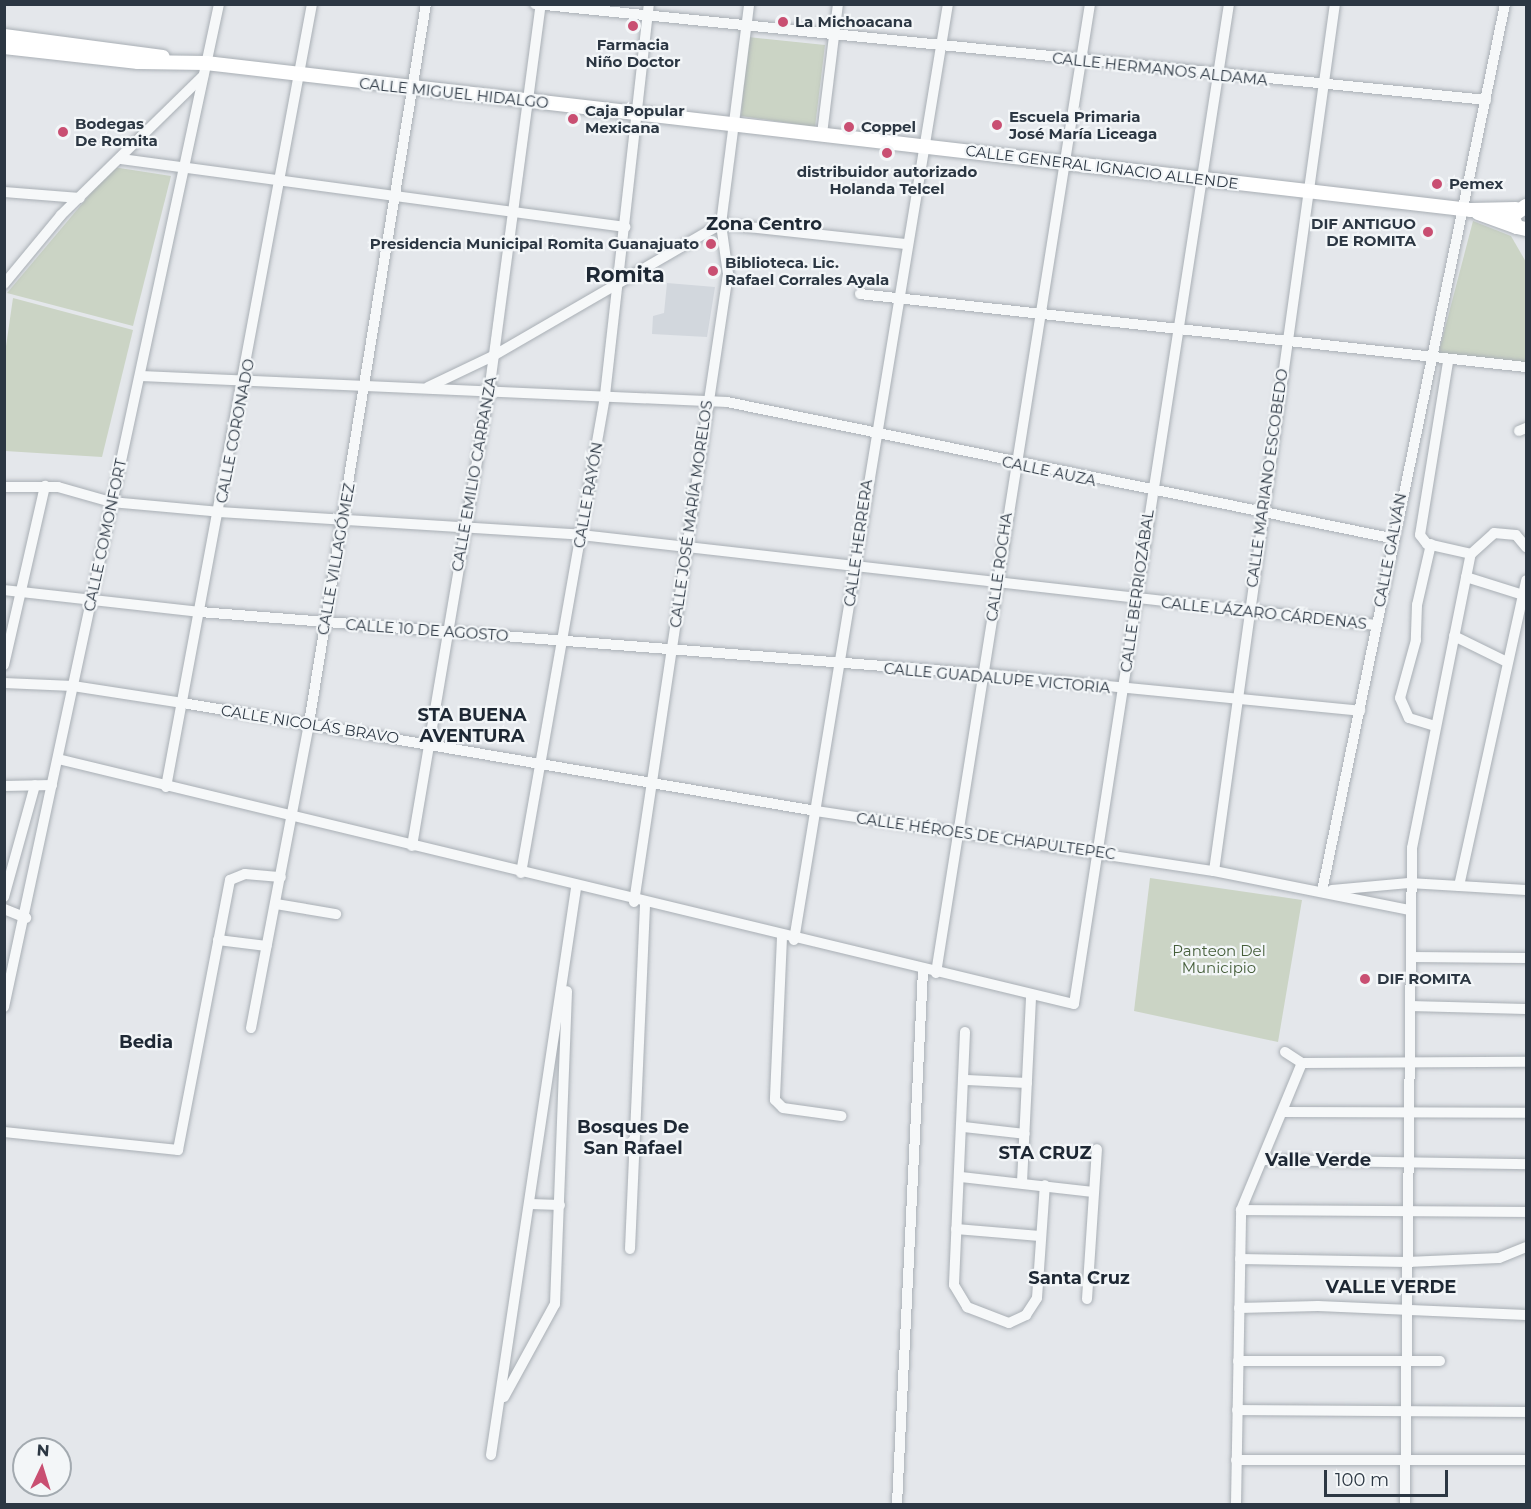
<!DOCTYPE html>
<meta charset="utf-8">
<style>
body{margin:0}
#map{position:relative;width:1531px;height:1509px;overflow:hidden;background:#e4e7eb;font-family:Montserrat,sans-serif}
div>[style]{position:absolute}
.built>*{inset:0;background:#d2d7dd}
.green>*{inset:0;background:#cbd4c5}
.roads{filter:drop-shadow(0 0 2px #a9afb5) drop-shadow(0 0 2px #a9afb5)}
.minor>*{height:10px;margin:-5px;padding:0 5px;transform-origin:5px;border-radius:5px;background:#f6f8f9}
.major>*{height:14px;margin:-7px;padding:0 7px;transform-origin:7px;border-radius:7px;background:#fff}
.dots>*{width:16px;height:16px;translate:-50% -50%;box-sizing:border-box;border:3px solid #f3f6f8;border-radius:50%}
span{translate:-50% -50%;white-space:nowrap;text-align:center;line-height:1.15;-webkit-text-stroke:4.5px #f3f6f8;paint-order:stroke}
.poi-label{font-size:15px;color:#2c3743;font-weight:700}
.left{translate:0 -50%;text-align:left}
.right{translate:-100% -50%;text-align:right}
.street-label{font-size:15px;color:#2c3743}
.park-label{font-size:15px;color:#455e3a}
.quarter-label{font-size:18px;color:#1e2834;font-weight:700}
.district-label{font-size:21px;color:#1e2834;font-weight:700}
.frame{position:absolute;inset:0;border:6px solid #2c3743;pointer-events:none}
.north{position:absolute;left:12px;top:1437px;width:60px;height:60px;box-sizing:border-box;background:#f3f6f8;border:2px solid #a3aab0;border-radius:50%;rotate:4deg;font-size:16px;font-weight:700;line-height:24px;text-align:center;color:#2c3743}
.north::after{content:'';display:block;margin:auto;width:21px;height:27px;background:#c94f72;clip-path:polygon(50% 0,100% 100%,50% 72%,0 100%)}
.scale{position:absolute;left:1324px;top:1470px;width:124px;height:27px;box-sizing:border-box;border:3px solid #2c3743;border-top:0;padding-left:8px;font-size:18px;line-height:21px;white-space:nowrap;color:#2c3743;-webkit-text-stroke:4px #f3f6f8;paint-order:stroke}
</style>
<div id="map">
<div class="built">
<div style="clip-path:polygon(667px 283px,715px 287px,707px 337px,652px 334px,653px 316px,664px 313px)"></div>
</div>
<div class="green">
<div style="clip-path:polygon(748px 37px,825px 45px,815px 127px,741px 116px)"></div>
<div style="clip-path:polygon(113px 167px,171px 176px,133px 326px,7px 293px)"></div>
<div style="clip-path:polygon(1473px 221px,1511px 236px,1526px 262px,1526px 363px,1438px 355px)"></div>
<div style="clip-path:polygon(13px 298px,133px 330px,102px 457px,5px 451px,5px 353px)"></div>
<div style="clip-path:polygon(1150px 878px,1302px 900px,1278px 1042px,1134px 1011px)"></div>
</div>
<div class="roads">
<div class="minor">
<div style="left:535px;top:4px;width:956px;rotate:5.76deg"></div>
<div style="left:822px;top:134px;width:131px;rotate:-83deg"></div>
<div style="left:121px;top:159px;width:509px;rotate:7.68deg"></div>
<div style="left:4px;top:192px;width:76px;rotate:4.5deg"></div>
<div style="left:721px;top:224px;width:185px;rotate:6.2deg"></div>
<div style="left:4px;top:284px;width:89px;rotate:-50.4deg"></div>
<div style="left:61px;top:215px;width:199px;rotate:-44.4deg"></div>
<div style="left:860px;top:294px;width:670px;rotate:6.26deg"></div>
<div style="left:1448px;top:362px;width:175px;rotate:99.2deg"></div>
<div style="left:1420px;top:535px;width:11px;rotate:52deg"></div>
<div style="left:1427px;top:544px;width:45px;rotate:12.8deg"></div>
<div style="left:141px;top:376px;width:587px;rotate:2.54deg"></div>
<div style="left:727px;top:402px;width:678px;rotate:11.58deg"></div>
<div style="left:428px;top:387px;width:72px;rotate:-25.5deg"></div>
<div style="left:493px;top:356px;width:263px;rotate:-30.1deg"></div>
<div style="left:1519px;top:431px;width:8px;rotate:-23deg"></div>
<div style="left:4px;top:487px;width:54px"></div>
<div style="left:58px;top:487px;width:55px;rotate:15.8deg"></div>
<div style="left:111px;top:502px;width:109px;rotate:5.2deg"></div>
<div style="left:220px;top:512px;width:362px;rotate:3.6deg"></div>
<div style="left:581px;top:535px;width:800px;rotate:6.46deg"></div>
<div style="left:1431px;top:544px;width:63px;rotate:102.9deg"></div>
<div style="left:1417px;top:605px;width:35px;rotate:92deg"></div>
<div style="left:1416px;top:640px;width:60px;rotate:105.4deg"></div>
<div style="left:1400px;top:698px;width:22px;rotate:66deg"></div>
<div style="left:1409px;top:718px;width:28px;rotate:17deg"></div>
<div style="left:1466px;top:577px;width:60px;rotate:17.5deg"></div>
<div style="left:4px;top:590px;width:197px;rotate:6.4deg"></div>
<div style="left:200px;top:612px;width:787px;rotate:4.52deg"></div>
<div style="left:985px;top:674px;width:377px;rotate:5.6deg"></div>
<div style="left:1454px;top:636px;width:59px;rotate:26.1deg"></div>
<div style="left:4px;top:665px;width:184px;rotate:-77.1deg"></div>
<div style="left:4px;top:683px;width:69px;rotate:2.5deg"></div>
<div style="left:73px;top:686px;width:111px;rotate:8.8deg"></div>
<div style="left:183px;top:703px;width:642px;rotate:9.68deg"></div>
<div style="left:816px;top:811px;width:402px;rotate:8.6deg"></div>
<div style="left:1214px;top:871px;width:200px;rotate:11.3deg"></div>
<div style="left:58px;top:759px;width:1045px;rotate:13.56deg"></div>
<div style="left:1074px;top:1004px;width:1012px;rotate:-81.19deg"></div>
<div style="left:4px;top:786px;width:48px;rotate:-1.2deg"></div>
<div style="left:166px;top:787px;width:796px;rotate:-79.44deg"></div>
<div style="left:412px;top:846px;width:460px;rotate:-80.4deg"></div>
<div style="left:489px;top:392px;width:391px;rotate:-82.4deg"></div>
<div style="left:1214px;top:871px;width:875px;rotate:-82.06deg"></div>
<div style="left:521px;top:873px;width:485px;rotate:-80deg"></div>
<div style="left:605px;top:395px;width:393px;rotate:-83.6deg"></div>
<div style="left:1459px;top:886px;width:313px;rotate:-77.6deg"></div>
<div style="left:1332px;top:890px;width:77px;rotate:-5.2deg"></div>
<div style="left:1409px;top:883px;width:117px;rotate:3.4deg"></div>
<div style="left:1322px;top:891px;width:906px;rotate:-78.34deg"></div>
<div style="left:4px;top:897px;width:116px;rotate:-74.5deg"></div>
<div style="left:634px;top:902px;width:635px;rotate:-81.49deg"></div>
<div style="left:728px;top:274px;width:50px;rotate:-98deg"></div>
<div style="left:721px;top:224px;width:222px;rotate:-82.7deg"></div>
<div style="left:276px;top:904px;width:61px;rotate:9.5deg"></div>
<div style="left:4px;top:909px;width:24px;rotate:22deg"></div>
<div style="left:782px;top:937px;width:163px;rotate:92.5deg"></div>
<div style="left:775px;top:1100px;width:11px;rotate:45deg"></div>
<div style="left:783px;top:1108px;width:59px;rotate:7.9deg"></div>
<div style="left:218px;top:940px;width:49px;rotate:7deg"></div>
<div style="left:794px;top:940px;width:949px;rotate:-80.66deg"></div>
<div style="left:1411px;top:957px;width:115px;rotate:0.5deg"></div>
<div style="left:936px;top:973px;width:981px;rotate:-80.97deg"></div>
<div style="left:1410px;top:1006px;width:116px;rotate:1.5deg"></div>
<div style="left:4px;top:1007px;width:1026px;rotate:-77.9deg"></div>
<div style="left:251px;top:1028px;width:310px;rotate:-79.2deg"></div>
<div style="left:309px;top:723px;width:728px;rotate:-80.76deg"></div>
<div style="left:965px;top:1032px;width:253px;rotate:92.5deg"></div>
<div style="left:954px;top:1285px;width:26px;rotate:59deg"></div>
<div style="left:967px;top:1307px;width:45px;rotate:20.9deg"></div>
<div style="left:1009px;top:1323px;width:19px;rotate:-25deg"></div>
<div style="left:1026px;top:1315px;width:20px;rotate:-57deg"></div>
<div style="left:1037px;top:1298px;width:113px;rotate:-86deg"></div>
<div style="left:1285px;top:1052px;width:20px;rotate:33deg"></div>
<div style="left:1302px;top:1063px;width:224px;rotate:-0.3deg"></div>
<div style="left:967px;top:1080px;width:60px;rotate:2.9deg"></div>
<div style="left:1284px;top:1112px;width:242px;rotate:0.2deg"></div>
<div style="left:964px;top:1127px;width:61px;rotate:6.5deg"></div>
<div style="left:4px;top:1132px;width:175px;rotate:5.9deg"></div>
<div style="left:178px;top:1150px;width:275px;rotate:-79.1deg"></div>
<div style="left:230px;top:880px;width:16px;rotate:-22deg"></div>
<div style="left:245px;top:874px;width:36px;rotate:5deg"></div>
<div style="left:1263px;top:1160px;width:263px;rotate:0.9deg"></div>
<div style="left:961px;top:1177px;width:133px;rotate:6.5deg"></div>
<div style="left:1022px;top:1182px;width:187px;rotate:-87.2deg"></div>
<div style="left:530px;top:1204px;width:30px;rotate:2deg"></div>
<div style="left:1241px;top:1210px;width:285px;rotate:0.4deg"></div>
<div style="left:956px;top:1229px;width:84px;rotate:4.8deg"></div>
<div style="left:630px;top:1249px;width:345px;rotate:-87.5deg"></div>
<div style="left:1240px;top:1259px;width:167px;rotate:1deg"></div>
<div style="left:1407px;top:1262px;width:92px;rotate:-2.5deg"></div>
<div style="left:1499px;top:1258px;width:29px;rotate:-22deg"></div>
<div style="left:1087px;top:1299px;width:150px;rotate:-86.2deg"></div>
<div style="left:1239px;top:1308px;width:79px;rotate:-1.5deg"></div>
<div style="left:1318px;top:1306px;width:208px;rotate:2.5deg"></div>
<div style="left:1238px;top:1361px;width:202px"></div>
<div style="left:504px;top:1397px;width:106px;rotate:-61.3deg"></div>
<div style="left:555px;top:1304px;width:313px;rotate:-87.8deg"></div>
<div style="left:1237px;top:1410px;width:289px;rotate:0.4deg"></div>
<div style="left:491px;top:1455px;width:573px;rotate:-81.47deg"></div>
<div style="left:1236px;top:1460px;width:290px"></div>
<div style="left:897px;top:1504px;width:535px;rotate:-87.21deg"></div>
<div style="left:1236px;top:1504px;width:294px;rotate:-89deg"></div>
<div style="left:1241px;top:1210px;width:159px;rotate:-67.5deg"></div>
<div style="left:1405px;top:1504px;width:656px;rotate:-89.39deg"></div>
<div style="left:1412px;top:848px;width:300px;rotate:-78.7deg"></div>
<div style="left:1471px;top:554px;width:31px;rotate:-42deg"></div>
<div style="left:1494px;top:533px;width:22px;rotate:5deg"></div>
<div style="left:1516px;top:535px;width:16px;rotate:50deg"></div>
</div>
<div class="major">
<div style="left:4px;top:36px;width:160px;rotate:7.5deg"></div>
<div style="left:4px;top:47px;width:135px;rotate:6.4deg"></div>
<div style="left:138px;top:62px;width:68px;rotate:0.8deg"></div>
<div style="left:206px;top:63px;width:1274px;rotate:6.63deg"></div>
<div style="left:1471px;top:210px;width:45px;rotate:-1.3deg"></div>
<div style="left:1526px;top:206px;width:17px;rotate:144deg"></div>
<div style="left:1512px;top:216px;width:12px;rotate:66deg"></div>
<div style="left:1517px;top:227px;width:9px;rotate:13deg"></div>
<div style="left:1478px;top:213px;width:41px;rotate:19.7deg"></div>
</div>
</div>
<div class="dots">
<div style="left:783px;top:22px;background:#c94f72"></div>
<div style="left:633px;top:26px;background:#c94f72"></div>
<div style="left:573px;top:119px;background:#c94f72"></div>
<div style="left:997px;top:125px;background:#c94f72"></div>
<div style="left:849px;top:127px;background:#c94f72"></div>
<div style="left:63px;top:132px;background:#c94f72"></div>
<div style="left:887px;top:153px;background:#c94f72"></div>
<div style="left:1437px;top:184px;background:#c94f72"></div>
<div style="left:1428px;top:232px;background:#c94f72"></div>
<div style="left:711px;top:244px;background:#c94f72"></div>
<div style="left:713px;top:271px;background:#c94f72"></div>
<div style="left:1365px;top:979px;background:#c94f72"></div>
</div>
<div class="poi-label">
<span class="left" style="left:795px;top:22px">La Michoacana</span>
<span style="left:633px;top:53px">Farmacia<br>Niño Doctor</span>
<span class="left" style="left:585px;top:119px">Caja Popular<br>Mexicana</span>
<span class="left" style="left:1009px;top:125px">Escuela Primaria<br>José María Liceaga</span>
<span class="left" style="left:75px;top:132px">Bodegas<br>De Romita</span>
<span class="left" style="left:861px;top:127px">Coppel</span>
<span style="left:887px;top:180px">distribuidor autorizado<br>Holanda Telcel</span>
<span class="left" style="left:1449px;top:184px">Pemex</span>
<span class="right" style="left:1416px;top:232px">DIF ANTIGUO<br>DE ROMITA</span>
<span class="right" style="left:699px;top:244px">Presidencia Municipal Romita Guanajuato</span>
<span class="left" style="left:725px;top:271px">Biblioteca. Lic.<br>Rafael Corrales Ayala</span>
<span class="left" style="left:1377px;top:979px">DIF ROMITA</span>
</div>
<div class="street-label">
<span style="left:1160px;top:69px;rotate:6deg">CALLE HERMANOS ALDAMA</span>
<span style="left:454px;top:93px;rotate:6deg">CALLE MIGUEL HIDALGO</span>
<span style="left:1102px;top:167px;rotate:7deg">CALLE GENERAL IGNACIO ALLENDE</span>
<span style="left:235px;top:431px;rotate:-79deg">CALLE CORONADO</span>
<span style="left:1049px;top:471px;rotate:12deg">CALLE AUZA</span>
<span style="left:474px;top:474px;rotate:-80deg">CALLE EMILIO CARRANZA</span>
<span style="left:1267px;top:478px;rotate:-82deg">CALLE MARIANO ESCOBEDO</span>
<span style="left:588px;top:495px;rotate:-80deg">CALLE RAYÓN</span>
<span style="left:691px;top:514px;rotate:-82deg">CALLE JOSÉ MARÍA MORELOS</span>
<span style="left:105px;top:535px;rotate:-78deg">CALLE COMONFORT</span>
<span style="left:858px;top:543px;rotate:-82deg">CALLE HERRERA</span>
<span style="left:1390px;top:550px;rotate:-79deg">CALLE GALVÁN</span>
<span style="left:336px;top:559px;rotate:-80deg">CALLE VILLAGÓMEZ</span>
<span style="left:999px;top:567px;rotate:-82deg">CALLE ROCHA</span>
<span style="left:1137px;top:591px;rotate:-82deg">CALLE BERRIOZÁBAL</span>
<span style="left:1264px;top:613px;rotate:6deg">CALLE LÁZARO CÁRDENAS</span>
<span style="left:427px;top:630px;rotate:4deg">CALLE 10 DE AGOSTO</span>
<span style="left:997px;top:678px;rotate:5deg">CALLE GUADALUPE VICTORIA</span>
<span style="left:310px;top:724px;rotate:9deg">CALLE NICOLÁS BRAVO</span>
<span style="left:986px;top:836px;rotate:8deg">CALLE HÉROES DE CHAPULTEPEC</span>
</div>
<div class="park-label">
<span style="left:1219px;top:959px">Panteon Del<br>Municipio</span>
</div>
<div class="quarter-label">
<span style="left:764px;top:224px">Zona Centro</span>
<span style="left:472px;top:726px">STA BUENA<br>AVENTURA</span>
<span style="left:146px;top:1042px">Bedia</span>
<span style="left:633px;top:1138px">Bosques De<br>San Rafael</span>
<span style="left:1045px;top:1153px">STA CRUZ</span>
<span style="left:1318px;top:1160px">Valle Verde</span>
<span style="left:1079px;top:1278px">Santa Cruz</span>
<span style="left:1391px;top:1287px">VALLE VERDE</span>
</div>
<div class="district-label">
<span style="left:625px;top:275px">Romita</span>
</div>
<div class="frame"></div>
<div class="north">N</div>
<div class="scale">100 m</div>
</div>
